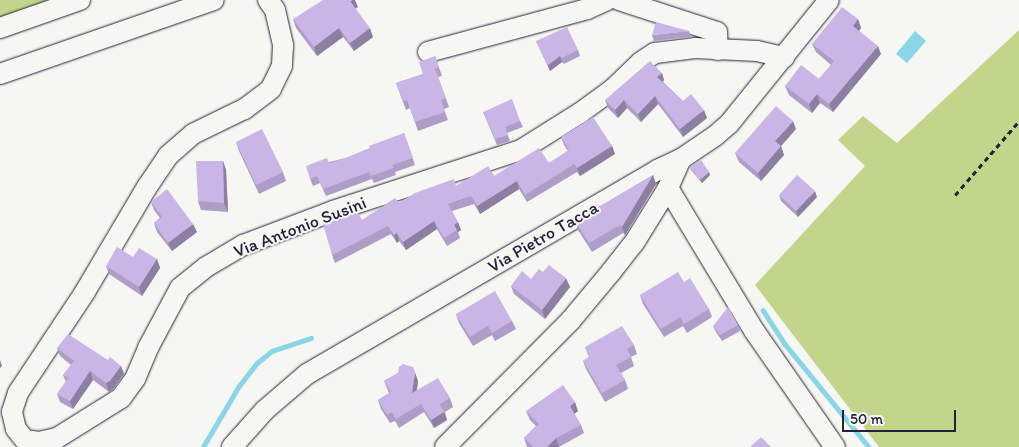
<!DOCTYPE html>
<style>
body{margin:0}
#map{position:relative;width:1019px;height:447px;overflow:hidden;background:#f6f6f2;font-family:Itim,sans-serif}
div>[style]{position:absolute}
.green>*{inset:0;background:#c2d58a}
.water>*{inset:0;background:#89d6e9}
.stream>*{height:4.5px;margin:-2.25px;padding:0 2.25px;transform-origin:2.25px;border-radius:2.25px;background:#89d6e9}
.path>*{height:2.5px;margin-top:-1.25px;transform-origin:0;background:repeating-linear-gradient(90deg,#22223b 0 5px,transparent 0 9px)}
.roads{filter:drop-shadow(0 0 1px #22223b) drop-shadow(0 0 1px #22223b)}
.minor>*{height:20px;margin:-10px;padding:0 10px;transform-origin:10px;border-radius:10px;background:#f6f6f2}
.wall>*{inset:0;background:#ae9dc6}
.shaded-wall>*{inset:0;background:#8d7fa1}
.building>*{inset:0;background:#cab6e6}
span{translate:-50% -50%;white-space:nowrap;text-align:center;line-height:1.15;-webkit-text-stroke:4px #f6f6f2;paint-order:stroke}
.street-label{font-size:18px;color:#22223b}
.scale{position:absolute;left:842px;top:410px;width:114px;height:22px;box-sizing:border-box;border:2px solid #22223b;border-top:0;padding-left:6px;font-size:15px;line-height:18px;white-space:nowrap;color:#22223b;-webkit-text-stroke:4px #f6f6f2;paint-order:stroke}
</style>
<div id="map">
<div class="green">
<div style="clip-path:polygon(0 0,65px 0,0 21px)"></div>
<div style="clip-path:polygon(1019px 30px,1019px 447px,879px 447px,755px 285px,865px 166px,838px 140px,863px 116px,897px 143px)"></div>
</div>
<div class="water">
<div style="clip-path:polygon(915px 31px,926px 41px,907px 63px,896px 54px)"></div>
</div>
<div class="stream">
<div style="left:763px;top:310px;width:40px;rotate:57.1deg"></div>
<div style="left:785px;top:344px;width:133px;rotate:50.8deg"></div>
<div style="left:203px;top:447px;width:71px;rotate:-59.5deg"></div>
<div style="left:239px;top:386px;width:29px;rotate:-52deg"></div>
<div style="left:257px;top:363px;width:19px;rotate:-39deg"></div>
<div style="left:272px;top:351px;width:41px;rotate:-18.4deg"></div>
</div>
<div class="path">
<div style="left:955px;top:195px;width:98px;rotate:-49.1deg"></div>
</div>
<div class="roads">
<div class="minor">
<div style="left:268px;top:0;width:12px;rotate:55deg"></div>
<div style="left:275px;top:10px;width:37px;rotate:77deg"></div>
<div style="left:283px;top:46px;width:20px;rotate:93deg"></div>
<div style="left:282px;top:66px;width:25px;rotate:116deg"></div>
<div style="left:271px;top:89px;width:34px;rotate:143deg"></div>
<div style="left:244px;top:109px;width:57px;rotate:153.9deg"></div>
<div style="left:193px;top:134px;width:33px;rotate:139deg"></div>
<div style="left:168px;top:156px;width:37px;rotate:124deg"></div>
<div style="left:147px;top:187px;width:122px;rotate:120.6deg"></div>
<div style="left:85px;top:292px;width:121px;rotate:123.6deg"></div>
<div style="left:18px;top:393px;width:20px;rotate:108deg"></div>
<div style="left:12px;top:412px;width:17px;rotate:77deg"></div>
<div style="left:16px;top:429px;width:14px;rotate:51deg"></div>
<div style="left:25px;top:440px;width:14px;rotate:8deg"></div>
<div style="left:39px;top:442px;width:18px;rotate:-13deg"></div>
<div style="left:57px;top:438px;width:75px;rotate:-32deg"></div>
<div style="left:121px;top:398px;width:24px;rotate:-54deg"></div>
<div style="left:135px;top:379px;width:34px;rotate:-67deg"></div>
<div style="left:148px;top:348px;width:68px;rotate:-61.9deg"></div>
<div style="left:180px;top:288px;width:33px;rotate:-39deg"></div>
<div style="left:206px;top:267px;width:43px;rotate:-30.7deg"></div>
<div style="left:243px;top:245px;width:96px;rotate:-20.7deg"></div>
<div style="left:333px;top:211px;width:198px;rotate:-18deg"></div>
<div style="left:521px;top:150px;width:70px;rotate:-32.1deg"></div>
<div style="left:580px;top:113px;width:41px;rotate:-36deg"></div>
<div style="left:613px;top:89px;width:39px;rotate:-44deg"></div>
<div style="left:641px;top:62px;width:17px;rotate:-33deg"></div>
<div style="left:655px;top:53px;width:40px;rotate:-7.1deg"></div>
<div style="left:695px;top:48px;width:62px;rotate:2.8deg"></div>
<div style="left:757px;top:51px;width:28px;rotate:13deg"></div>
<div style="left:619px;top:0;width:103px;rotate:18.1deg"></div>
<div style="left:717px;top:32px;width:18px;rotate:87deg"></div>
<div style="left:0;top:28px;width:85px;rotate:-19.3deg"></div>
<div style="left:428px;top:52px;width:165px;rotate:-15.1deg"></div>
<div style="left:587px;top:9px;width:22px;rotate:-24deg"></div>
<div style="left:0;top:74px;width:226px;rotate:-19.1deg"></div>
<div style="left:668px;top:188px;width:168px;rotate:58.9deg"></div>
<div style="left:755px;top:332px;width:140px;rotate:55.2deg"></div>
<div style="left:232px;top:447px;width:50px;rotate:-48.3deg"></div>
<div style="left:265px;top:410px;width:55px;rotate:-40.6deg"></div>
<div style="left:307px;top:374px;width:405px;rotate:-30.2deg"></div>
<div style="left:657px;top:170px;width:26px;rotate:-25deg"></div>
<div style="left:681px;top:159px;width:41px;rotate:-34.1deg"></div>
<div style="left:715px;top:136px;width:18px;rotate:-41deg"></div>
<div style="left:729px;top:124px;width:159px;rotate:-51.1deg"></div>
<div style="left:445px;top:447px;width:179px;rotate:-45.2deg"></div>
<div style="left:571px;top:320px;width:62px;rotate:-50.2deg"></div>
<div style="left:611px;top:272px;width:37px;rotate:-52deg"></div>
<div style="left:634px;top:243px;width:65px;rotate:-58.3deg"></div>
<div style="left:668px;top:188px;width:32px;rotate:-66deg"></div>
</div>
</div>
<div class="wall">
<div style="clip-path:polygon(358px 7px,355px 9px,373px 37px,354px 51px,343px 37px,317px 56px,296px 28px,293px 19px)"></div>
<div style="clip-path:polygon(858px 19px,861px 28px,859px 31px,881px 54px,833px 112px,820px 103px,812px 113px,789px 95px,785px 86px,819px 79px,831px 65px,816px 52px,812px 44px)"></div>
<div style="clip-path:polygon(689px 31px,691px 37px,654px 41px,652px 35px)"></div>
<div style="clip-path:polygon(536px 41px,578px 50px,580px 56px,564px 64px,562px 62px,550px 71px)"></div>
<div style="clip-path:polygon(435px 56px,442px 76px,438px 77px,449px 107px,444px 109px,448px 120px,418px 131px,410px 108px,406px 110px,396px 83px,423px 74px)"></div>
<div style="clip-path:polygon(662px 73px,664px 80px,663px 82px,683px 101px,707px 118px,683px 137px,658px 104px,641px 122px,627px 108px,618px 118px,608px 108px,605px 100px)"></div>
<div style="clip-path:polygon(483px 112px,520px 121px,523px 127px,507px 133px,510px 141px,497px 145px)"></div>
<div style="clip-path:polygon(796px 129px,781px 146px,784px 155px,761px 181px,739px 162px,735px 153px)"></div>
<div style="clip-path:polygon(404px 133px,415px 165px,395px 172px,396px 175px,374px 183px,372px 179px,326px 196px,320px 183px,313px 186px,310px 179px,329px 162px,346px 158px,370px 148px)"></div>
<div style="clip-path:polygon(561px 137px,612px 146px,615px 154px,580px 176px,577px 172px,527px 202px,519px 189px,480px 214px,474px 204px,452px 211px,461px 230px,458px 232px,460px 238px,447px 246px,437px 229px,406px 250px,399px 241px,397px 243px,391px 234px,335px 263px,332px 255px,338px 221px,362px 220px,399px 203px,456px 186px,494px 176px,549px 163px,568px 151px,564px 145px)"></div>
<div style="clip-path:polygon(236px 142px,283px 172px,286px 181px,259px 194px,239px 151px)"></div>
<div style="clip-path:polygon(223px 161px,226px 170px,228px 212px,201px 210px,198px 201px)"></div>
<div style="clip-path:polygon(690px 167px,709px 172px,710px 175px,702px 183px,691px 170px)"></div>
<div style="clip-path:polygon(653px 175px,656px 184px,625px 235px,623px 233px,592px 252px,578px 230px,575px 221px)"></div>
<div style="clip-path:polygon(779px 195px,817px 197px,798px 217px,781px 201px)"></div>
<div style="clip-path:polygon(151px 202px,197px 232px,172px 251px,157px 232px,154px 223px,160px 218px,154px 210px)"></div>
<div style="clip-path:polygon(133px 257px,157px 259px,160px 268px,142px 296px,109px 274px,106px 266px)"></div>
<div style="clip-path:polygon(543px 272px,570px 287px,545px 319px,514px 294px,511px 286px,531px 279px)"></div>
<div style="clip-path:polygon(684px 282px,709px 309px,712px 317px,687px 333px,683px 326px,664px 337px,643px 304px,640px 295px)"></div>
<div style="clip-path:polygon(456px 314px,512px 321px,516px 329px,495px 341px,492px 335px,473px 346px,459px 323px)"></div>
<div style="clip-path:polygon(738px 325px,740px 331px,722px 341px,716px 332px,713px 326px)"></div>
<div style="clip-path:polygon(634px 345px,637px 354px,631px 357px,634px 366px,621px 373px,625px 380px,628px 389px,605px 402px,586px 369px,583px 361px,589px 357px,585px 347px)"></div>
<div style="clip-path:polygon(57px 348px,108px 360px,121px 366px,124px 374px,113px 389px,109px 392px,93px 380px,73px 409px,60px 402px,57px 394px,66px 382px,63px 375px,71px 365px,60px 356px)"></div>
<div style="clip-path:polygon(398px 373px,418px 381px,417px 390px,450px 398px,453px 407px,445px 412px,447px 420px,434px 428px,424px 412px,399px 428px,395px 421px,390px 423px,381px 409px,378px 400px,389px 393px,384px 381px)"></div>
<div style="clip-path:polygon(526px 411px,578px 411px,574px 414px,581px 425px,584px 433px,559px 447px,527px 447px,524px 438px,536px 426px,530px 420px)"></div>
</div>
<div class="shaded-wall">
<div style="clip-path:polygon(352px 0,355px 0,358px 7px,353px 10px,350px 1px)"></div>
<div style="clip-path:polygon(858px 19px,861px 28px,856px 35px,853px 26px)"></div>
<div style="clip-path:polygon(339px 28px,343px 37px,317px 56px,314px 47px)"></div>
<div style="clip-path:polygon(370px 28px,373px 37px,354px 51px,350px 43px)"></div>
<div style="clip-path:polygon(878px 46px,881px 54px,833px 112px,829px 104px)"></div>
<div style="clip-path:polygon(560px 56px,562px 62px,550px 71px,548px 65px)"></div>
<div style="clip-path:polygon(662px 73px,664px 80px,660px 85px,657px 77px)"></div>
<div style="clip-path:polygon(817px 94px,820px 103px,812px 113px,809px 104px)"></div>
<div style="clip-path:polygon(655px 96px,658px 104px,641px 122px,638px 114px)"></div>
<div style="clip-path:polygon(624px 100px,627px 108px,618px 118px,615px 110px)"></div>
<div style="clip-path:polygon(704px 110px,707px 118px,683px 137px,680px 129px)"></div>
<div style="clip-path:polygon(793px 121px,796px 129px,781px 146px,784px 155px,761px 181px,758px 173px,775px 141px)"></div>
<div style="clip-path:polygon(612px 146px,615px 154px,580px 176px,577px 168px)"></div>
<div style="clip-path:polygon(223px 161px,226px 170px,228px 212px,224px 203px)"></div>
<div style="clip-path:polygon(709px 172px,710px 175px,702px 183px,700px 180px)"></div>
<div style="clip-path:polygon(653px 175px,656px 184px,625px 235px,622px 227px)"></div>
<div style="clip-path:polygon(517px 181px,519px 189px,480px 214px,477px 206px)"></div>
<div style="clip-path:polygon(815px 191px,817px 197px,798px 217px,796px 211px)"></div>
<div style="clip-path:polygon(434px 221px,437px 229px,406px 250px,403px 242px)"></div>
<div style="clip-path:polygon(458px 222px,461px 230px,458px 232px,454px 225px)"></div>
<div style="clip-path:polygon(193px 224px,197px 232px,172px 251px,168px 243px)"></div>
<div style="clip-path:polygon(397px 233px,399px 241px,397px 243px,394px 235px)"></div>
<div style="clip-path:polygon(157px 259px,160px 268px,142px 296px,139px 287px)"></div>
<div style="clip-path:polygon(566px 278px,570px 287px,545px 319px,542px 310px)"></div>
<div style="clip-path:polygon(0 360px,2px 366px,0 368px)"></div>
<div style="clip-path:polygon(121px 366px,124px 374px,113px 389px,109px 392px,106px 383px)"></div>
<div style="clip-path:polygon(90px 371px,93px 380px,73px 409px,70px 401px)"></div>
<div style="clip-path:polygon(415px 372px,418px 381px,415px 402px,412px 393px)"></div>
<div style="clip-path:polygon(575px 402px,578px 411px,573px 415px,570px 406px)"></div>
<div style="clip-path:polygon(444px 412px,447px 420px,434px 428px,431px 420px)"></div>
<div style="clip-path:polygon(556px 438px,559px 447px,547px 447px)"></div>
</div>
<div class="building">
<div style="clip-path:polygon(323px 0,352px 0,350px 1px,370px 28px,350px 43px,339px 28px,314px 47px,293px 19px)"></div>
<div style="clip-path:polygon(842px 7px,858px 19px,853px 26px,878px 46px,829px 104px,817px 94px,809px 104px,785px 86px,801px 65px,819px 79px,834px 61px,812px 44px)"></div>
<div style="clip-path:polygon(656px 22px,689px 31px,652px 35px)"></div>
<div style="clip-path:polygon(567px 27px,578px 50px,562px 58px,560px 56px,548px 65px,536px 41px)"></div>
<div style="clip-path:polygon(435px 56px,439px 67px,435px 69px,446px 98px,441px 100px,445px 112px,415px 122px,407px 100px,403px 101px,396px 83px,423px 74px,419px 62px)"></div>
<div style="clip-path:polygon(650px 61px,662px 73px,657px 77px,683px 101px,691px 94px,704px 110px,680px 129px,655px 96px,638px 114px,624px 100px,615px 110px,605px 100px)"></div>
<div style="clip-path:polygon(512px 99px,520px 121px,505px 127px,508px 135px,495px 139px,483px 112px)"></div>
<div style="clip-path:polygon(776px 106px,793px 121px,775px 141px,781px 146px,758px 173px,735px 153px)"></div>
<div style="clip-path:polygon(593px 117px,612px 146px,577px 168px,574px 164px,525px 195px,517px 181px,477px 206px,471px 196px,448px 204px,458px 222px,454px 225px,457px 230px,444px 238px,434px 221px,403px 242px,397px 233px,394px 235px,388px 226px,332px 255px,323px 224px,324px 221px,335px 215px,338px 221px,357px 211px,362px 220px,395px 198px,399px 203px,415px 193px,454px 179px,456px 186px,488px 166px,494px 176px,539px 148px,549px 163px,569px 150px,561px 137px)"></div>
<div style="clip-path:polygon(262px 129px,283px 172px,256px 185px,236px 142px)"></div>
<div style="clip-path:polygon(404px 133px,413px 158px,392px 165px,394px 168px,371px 176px,369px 172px,323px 189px,317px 176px,310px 179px,306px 166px,327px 158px,329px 163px,346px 158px,370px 148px,369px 146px)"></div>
<div style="clip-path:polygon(701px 160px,709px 172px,700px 180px,690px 167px)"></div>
<div style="clip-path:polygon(196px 161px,223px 161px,224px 203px,198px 201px)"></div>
<div style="clip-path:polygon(653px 175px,622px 227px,620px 225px,589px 243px,575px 221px)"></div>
<div style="clip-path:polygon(797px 175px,815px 191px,796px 211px,779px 195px)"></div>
<div style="clip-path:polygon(167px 189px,193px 224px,168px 243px,154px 223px,162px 217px,151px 202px)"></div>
<div style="clip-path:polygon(117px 247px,133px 257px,139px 248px,157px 259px,139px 287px,106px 266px)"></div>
<div style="clip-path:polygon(549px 265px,566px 278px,542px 310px,511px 286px,522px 271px,531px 279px,539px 269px,543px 272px)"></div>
<div style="clip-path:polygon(678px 272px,684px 282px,690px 278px,709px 309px,684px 324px,680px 317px,661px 329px,640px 295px)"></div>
<div style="clip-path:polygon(495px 291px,512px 321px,492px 333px,488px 326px,470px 337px,456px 314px)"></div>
<div style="clip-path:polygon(728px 307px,738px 325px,720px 335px,713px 326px)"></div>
<div style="clip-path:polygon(622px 326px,634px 345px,627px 349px,631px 357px,616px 365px,625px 380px,602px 393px,583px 361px,590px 356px,585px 347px)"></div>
<div style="clip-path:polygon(68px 334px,108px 360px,110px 357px,121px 366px,110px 381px,106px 383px,90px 371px,70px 401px,57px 394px,68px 378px,63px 375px,74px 361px,57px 348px)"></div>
<div style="clip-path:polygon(403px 364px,413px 367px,415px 372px,412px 393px,438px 378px,450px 398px,440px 404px,444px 412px,431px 420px,421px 404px,396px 419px,392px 412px,387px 415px,378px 400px,391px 392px,384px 381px,398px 373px,399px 367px)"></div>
<div style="clip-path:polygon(563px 385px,575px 402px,570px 406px,581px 425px,556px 438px,547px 447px,534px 447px,524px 438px,539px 424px,526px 411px)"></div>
<div style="clip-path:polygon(761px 437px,771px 447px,750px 447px)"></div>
</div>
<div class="street-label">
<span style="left:300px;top:227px;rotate:-21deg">Via Antonio Susini</span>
<span style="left:543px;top:237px;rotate:-30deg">Via Pietro Tacca</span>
</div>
<div class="scale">50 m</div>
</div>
